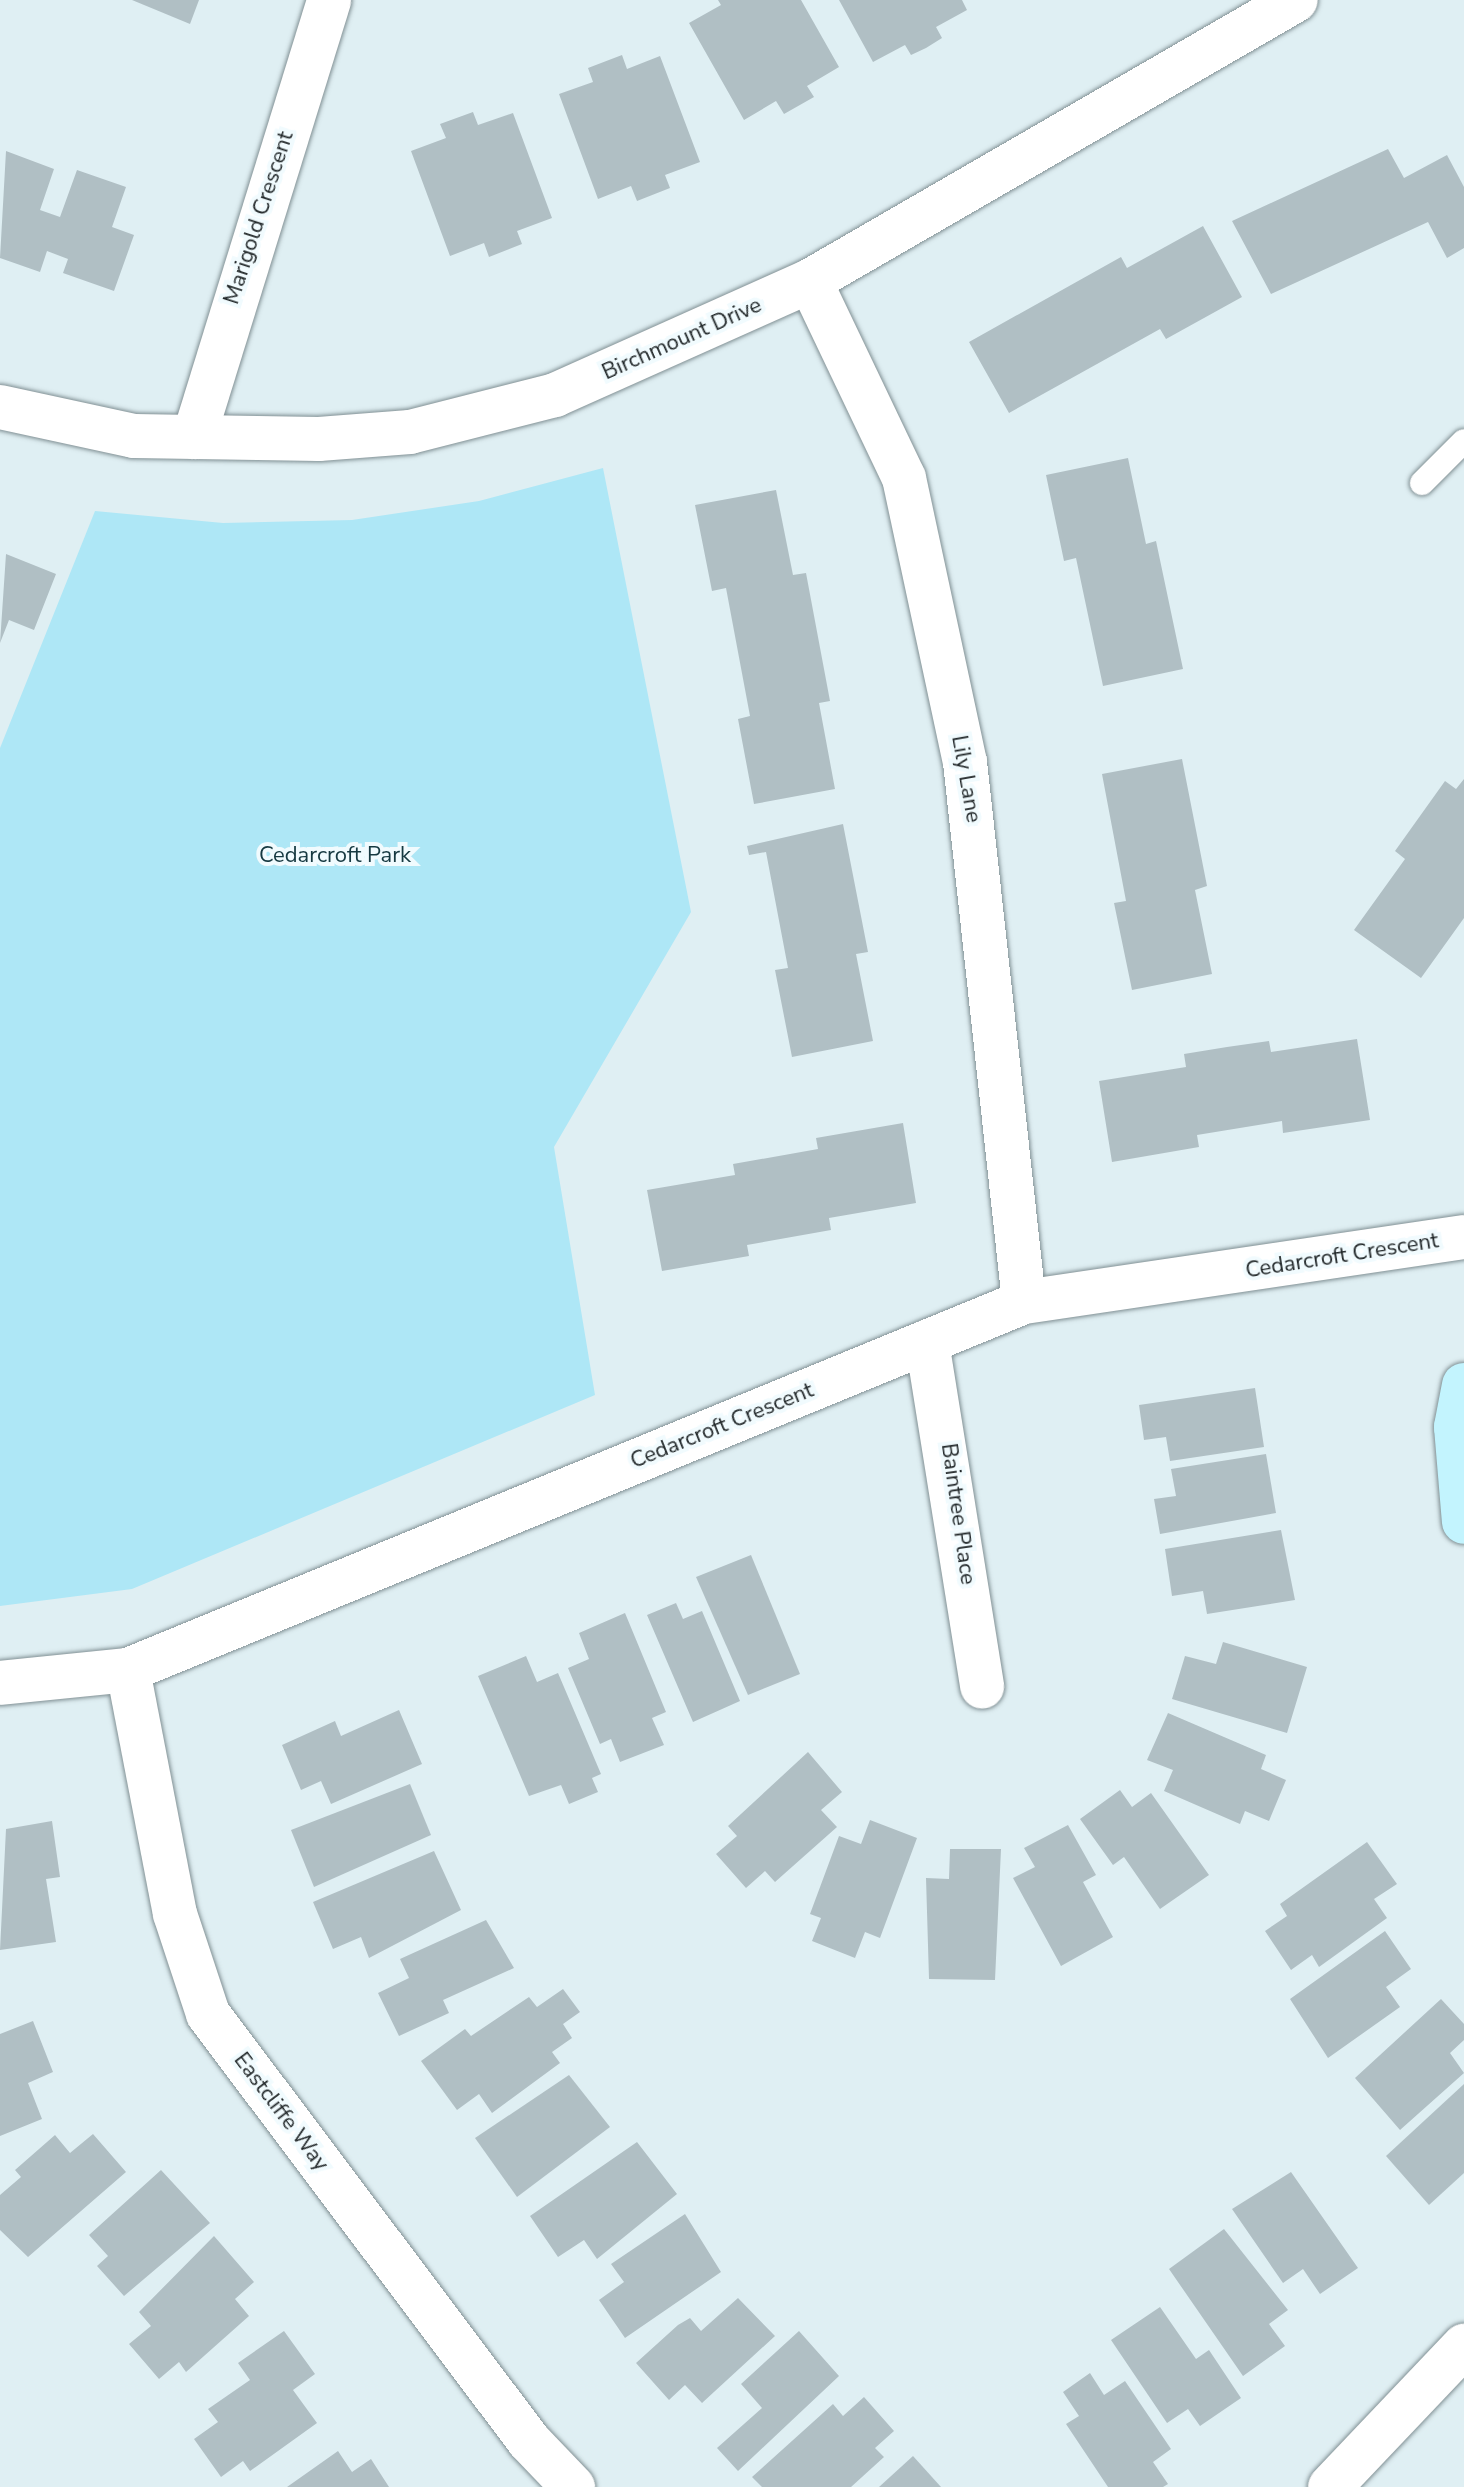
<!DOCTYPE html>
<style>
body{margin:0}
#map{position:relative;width:1464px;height:2487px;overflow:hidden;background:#dfeff3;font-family:"Nunito Sans",sans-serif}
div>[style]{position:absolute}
.green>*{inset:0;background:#aee7f6}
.building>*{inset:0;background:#b0bfc4}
.roads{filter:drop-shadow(0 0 2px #819094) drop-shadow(0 0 2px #819094)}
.lane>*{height:24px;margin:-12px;padding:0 12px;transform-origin:12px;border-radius:12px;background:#fff}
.street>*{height:44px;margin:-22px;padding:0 22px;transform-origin:22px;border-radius:22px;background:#fff}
.secondary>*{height:44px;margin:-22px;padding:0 22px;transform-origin:22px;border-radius:22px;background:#c3f4fe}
span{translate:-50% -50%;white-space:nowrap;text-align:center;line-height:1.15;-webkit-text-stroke:8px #f1fbfe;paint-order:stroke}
.street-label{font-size:22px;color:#22282a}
.park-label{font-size:22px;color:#163941}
</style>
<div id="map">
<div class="green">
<div style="clip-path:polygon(603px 468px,691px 912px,554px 1147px,595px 1395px,132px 1589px,0 1606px,0 748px,95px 511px,223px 523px,352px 520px,479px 501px)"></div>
</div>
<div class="building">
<div style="clip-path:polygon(132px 0,199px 0,190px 24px)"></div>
<div style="clip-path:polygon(718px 0,801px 0,839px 67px,807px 86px,814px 97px,784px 114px,776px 101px,744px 120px,689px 23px,721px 5px)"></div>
<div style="clip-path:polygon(839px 0,962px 0,967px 10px,936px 27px,942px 38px,926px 48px,911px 55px,905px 45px,873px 62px)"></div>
<div style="clip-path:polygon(622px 55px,627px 69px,660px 56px,700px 162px,665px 175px,670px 188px,637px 201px,631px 186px,598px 199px,559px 94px,593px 82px,588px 68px)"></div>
<div style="clip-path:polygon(473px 112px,478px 125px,513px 113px,552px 218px,517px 231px,522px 244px,489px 257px,484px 243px,450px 256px,411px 151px,446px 138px,440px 124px)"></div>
<div style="clip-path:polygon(1388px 149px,1404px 178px,1447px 155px,1464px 187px,1464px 248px,1447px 258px,1428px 222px,1271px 294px,1232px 221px)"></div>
<div style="clip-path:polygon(6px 151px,54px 169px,40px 210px,60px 217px,77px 170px,126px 187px,112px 227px,134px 235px,114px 291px,63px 273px,68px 259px,47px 251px,40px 272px,0 258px)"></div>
<div style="clip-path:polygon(1203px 226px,1242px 297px,1166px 339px,1160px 329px,1009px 413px,969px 342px,1121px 257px,1127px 268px)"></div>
<div style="clip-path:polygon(1128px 458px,1146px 544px,1156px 541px,1183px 669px,1103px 686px,1076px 558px,1064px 561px,1046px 475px)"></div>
<div style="clip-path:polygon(776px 490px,793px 575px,806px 573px,830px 701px,819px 703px,835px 789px,754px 804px,738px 719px,750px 716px,726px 588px,712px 591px,695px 505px)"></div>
<div style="clip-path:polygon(6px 554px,56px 574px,34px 630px,9px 620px,0 643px)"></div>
<div style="clip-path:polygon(1182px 759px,1207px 886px,1195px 890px,1212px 974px,1132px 990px,1114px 903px,1126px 901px,1102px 774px)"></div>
<div style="clip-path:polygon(1464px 779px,1464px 918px,1421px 978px,1354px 930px,1405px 859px,1395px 851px,1445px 781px,1456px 789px)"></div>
<div style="clip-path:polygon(843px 824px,868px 952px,856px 954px,873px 1041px,792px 1057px,775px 970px,788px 968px,766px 852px,749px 855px,747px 846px)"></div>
<div style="clip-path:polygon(1357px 1039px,1370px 1120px,1283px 1133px,1282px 1121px,1197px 1135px,1199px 1147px,1112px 1162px,1099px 1081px,1186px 1067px,1184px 1054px,1227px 1047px,1269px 1041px,1271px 1052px)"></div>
<div style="clip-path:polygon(903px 1123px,916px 1203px,829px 1218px,831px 1230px,747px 1245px,749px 1256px,662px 1271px,647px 1190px,735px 1175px,733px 1164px,818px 1149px,816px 1138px)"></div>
<div style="clip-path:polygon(1255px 1388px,1264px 1447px,1170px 1461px,1166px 1437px,1144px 1440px,1139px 1405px)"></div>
<div style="clip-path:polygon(1266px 1454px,1276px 1513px,1160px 1534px,1154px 1499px,1176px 1496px,1171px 1469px)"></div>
<div style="clip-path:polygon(1281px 1530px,1295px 1600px,1207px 1614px,1203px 1591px,1172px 1596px,1165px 1549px)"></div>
<div style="clip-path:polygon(751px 1555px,800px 1674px,748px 1695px,696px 1577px)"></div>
<div style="clip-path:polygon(676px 1603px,683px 1619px,702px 1611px,740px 1701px,693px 1722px,647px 1615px)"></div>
<div style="clip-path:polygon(625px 1613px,666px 1712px,652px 1718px,664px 1745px,620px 1762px,611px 1739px,600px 1744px,568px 1668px,589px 1659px,579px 1633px)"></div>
<div style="clip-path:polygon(1223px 1642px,1307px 1667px,1287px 1733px,1172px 1699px,1185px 1656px,1216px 1664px)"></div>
<div style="clip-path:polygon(526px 1656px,537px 1682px,558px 1673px,601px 1774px,592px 1778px,598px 1792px,569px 1804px,561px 1785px,529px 1796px,478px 1676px)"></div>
<div style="clip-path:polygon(399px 1710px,422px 1764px,331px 1804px,321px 1781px,301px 1790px,282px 1745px,335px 1721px,341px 1736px)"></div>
<div style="clip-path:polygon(1168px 1713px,1266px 1755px,1261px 1769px,1286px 1780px,1269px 1821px,1245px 1811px,1240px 1824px,1164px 1791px,1173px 1770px,1147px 1760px)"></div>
<div style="clip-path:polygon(808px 1752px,842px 1792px,821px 1810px,837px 1827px,775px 1882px,765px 1871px,746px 1888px,716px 1854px,737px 1836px,728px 1826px)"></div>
<div style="clip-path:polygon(410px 1784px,431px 1835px,314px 1887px,291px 1830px)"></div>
<div style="clip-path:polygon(1120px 1790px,1132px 1807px,1151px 1793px,1209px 1875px,1160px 1909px,1124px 1857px,1113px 1865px,1080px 1819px)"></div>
<div style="clip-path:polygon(870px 1820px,917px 1838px,880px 1938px,865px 1932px,855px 1958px,812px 1941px,821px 1918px,810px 1914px,839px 1836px,861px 1844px)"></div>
<div style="clip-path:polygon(52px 1821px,60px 1877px,46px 1879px,56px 1942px,0 1950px,6px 1829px)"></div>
<div style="clip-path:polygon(1068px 1825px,1096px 1875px,1083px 1882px,1113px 1937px,1061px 1966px,1013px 1878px,1035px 1867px,1024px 1848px)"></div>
<div style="clip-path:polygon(1367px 1842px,1397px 1884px,1374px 1899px,1387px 1918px,1319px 1967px,1312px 1955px,1291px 1970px,1265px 1931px,1287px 1916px,1280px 1904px)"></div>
<div style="clip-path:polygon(950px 1849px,1001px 1849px,995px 1980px,929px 1979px,926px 1878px,949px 1879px)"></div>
<div style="clip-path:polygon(434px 1851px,461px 1910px,369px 1958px,361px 1937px,333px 1949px,313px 1902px)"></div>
<div style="clip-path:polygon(486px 1920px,514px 1968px,443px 2000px,449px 2013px,399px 2036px,378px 1993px,409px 1978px,400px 1959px)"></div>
<div style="clip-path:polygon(1385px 1931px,1411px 1969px,1386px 1987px,1400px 2007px,1328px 2058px,1290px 1999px)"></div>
<div style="clip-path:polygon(563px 1989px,580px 2012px,563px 2024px,572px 2038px,552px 2052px,560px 2063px,492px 2113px,479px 2094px,457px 2110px,421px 2061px,465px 2029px,471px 2036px,529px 1997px,537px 2007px)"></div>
<div style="clip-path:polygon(1441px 1999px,1464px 2024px,1464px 2040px,1450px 2053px,1464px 2073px,1400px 2130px,1355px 2078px)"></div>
<div style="clip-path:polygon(33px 2021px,53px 2072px,28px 2083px,42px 2119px,0 2136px,0 2034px)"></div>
<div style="clip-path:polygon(569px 2075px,610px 2127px,517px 2197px,475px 2138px)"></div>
<div style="clip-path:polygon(1464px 2084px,1464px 2173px,1429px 2205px,1386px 2156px)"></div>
<div style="clip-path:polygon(93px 2134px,126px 2172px,28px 2257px,0 2230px,0 2195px,21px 2177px,15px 2170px,55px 2135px,70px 2153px)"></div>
<div style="clip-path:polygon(637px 2142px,677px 2194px,597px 2259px,584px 2240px,558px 2257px,530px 2216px)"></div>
<div style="clip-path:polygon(161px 2170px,210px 2223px,124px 2296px,97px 2266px,108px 2256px,89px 2235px)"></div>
<div style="clip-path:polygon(1291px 2172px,1358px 2268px,1320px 2294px,1303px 2269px,1283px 2283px,1232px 2209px)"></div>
<div style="clip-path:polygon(685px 2214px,721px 2272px,625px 2338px,599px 2300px,624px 2282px,611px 2264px)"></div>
<div style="clip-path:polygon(1224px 2229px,1288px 2310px,1269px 2324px,1285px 2346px,1243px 2376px,1169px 2269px)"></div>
<div style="clip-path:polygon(214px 2236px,254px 2282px,235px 2299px,249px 2316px,186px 2372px,179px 2362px,159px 2379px,129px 2344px,151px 2326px,139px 2312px)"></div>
<div style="clip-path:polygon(738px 2298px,775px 2336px,702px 2403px,685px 2385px,669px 2400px,636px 2363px,678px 2325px,690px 2318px,701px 2331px)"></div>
<div style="clip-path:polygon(1160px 2307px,1196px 2359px,1209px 2350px,1241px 2398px,1200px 2426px,1188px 2409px,1167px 2423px,1111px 2340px)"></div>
<div style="clip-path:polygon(284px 2331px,315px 2374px,293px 2390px,317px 2423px,250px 2471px,243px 2461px,221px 2477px,194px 2439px,218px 2422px,208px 2409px,250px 2380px,238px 2363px)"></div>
<div style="clip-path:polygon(799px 2331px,839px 2376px,738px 2471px,717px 2448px,762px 2408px,741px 2384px)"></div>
<div style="clip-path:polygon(1090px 2373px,1104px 2395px,1125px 2381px,1171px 2449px,1153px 2462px,1168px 2484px,1163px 2487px,1108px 2487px,1066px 2424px,1079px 2416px,1063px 2392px)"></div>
<div style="clip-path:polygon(864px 2397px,894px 2431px,875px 2448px,884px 2457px,851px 2487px,762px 2487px,752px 2477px,833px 2404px,843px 2416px)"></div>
<div style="clip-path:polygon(338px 2451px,352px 2472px,371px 2459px,389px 2487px,287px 2487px)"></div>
<div style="clip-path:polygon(913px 2456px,941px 2487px,879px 2487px)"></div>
</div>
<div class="roads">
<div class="lane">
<div style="left:1422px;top:483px;width:59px;rotate:-45deg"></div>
</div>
<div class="street">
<div style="left:810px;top:281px;width:218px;rotate:64.5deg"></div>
<div style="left:904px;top:478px;width:290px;rotate:77.9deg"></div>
<div style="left:965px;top:762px;width:543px;rotate:83.76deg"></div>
<div style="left:0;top:407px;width:137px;rotate:12.2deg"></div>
<div style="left:134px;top:436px;width:185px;rotate:0.9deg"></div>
<div style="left:319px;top:439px;width:91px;rotate:-4.4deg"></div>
<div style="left:410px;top:432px;width:150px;rotate:-14.3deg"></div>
<div style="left:555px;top:395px;width:279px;rotate:-24.1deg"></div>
<div style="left:810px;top:281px;width:561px;rotate:-30.04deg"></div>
<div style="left:194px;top:437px;width:457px;rotate:-72.8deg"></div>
<div style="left:927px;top:1342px;width:349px;rotate:80.9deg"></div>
<div style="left:128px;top:1670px;width:248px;rotate:79.1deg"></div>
<div style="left:175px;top:1914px;width:105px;rotate:71.7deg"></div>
<div style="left:208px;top:2014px;width:534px;rotate:53.07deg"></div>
<div style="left:529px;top:2441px;width:64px;rotate:46.3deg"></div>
<div style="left:0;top:1683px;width:129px;rotate:-5.8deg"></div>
<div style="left:128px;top:1670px;width:969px;rotate:-22.33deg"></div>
<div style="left:1024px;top:1302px;width:445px;rotate:-8.4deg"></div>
<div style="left:1330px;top:2487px;width:195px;rotate:-46.5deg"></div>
</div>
<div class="secondary">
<div style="left:1464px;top:1385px;width:43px;rotate:100.8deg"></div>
<div style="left:1456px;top:1427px;width:95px;rotate:85.2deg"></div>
</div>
</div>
<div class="street-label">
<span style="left:259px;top:218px;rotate:-72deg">Marigold Crescent</span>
<span style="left:682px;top:339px;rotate:-24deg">Birchmount Drive</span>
<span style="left:966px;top:779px;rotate:80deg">Lily Lane</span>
<span style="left:1342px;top:1256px;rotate:-9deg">Cedarcroft Crescent</span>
<span style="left:722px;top:1426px;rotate:-22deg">Cedarcroft Crescent</span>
<span style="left:958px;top:1514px;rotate:82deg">Baintree Place</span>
<span style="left:281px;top:2112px;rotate:53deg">Eastcliffe Way</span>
</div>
<div class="park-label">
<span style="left:335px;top:856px">Cedarcroft Park</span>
</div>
</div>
